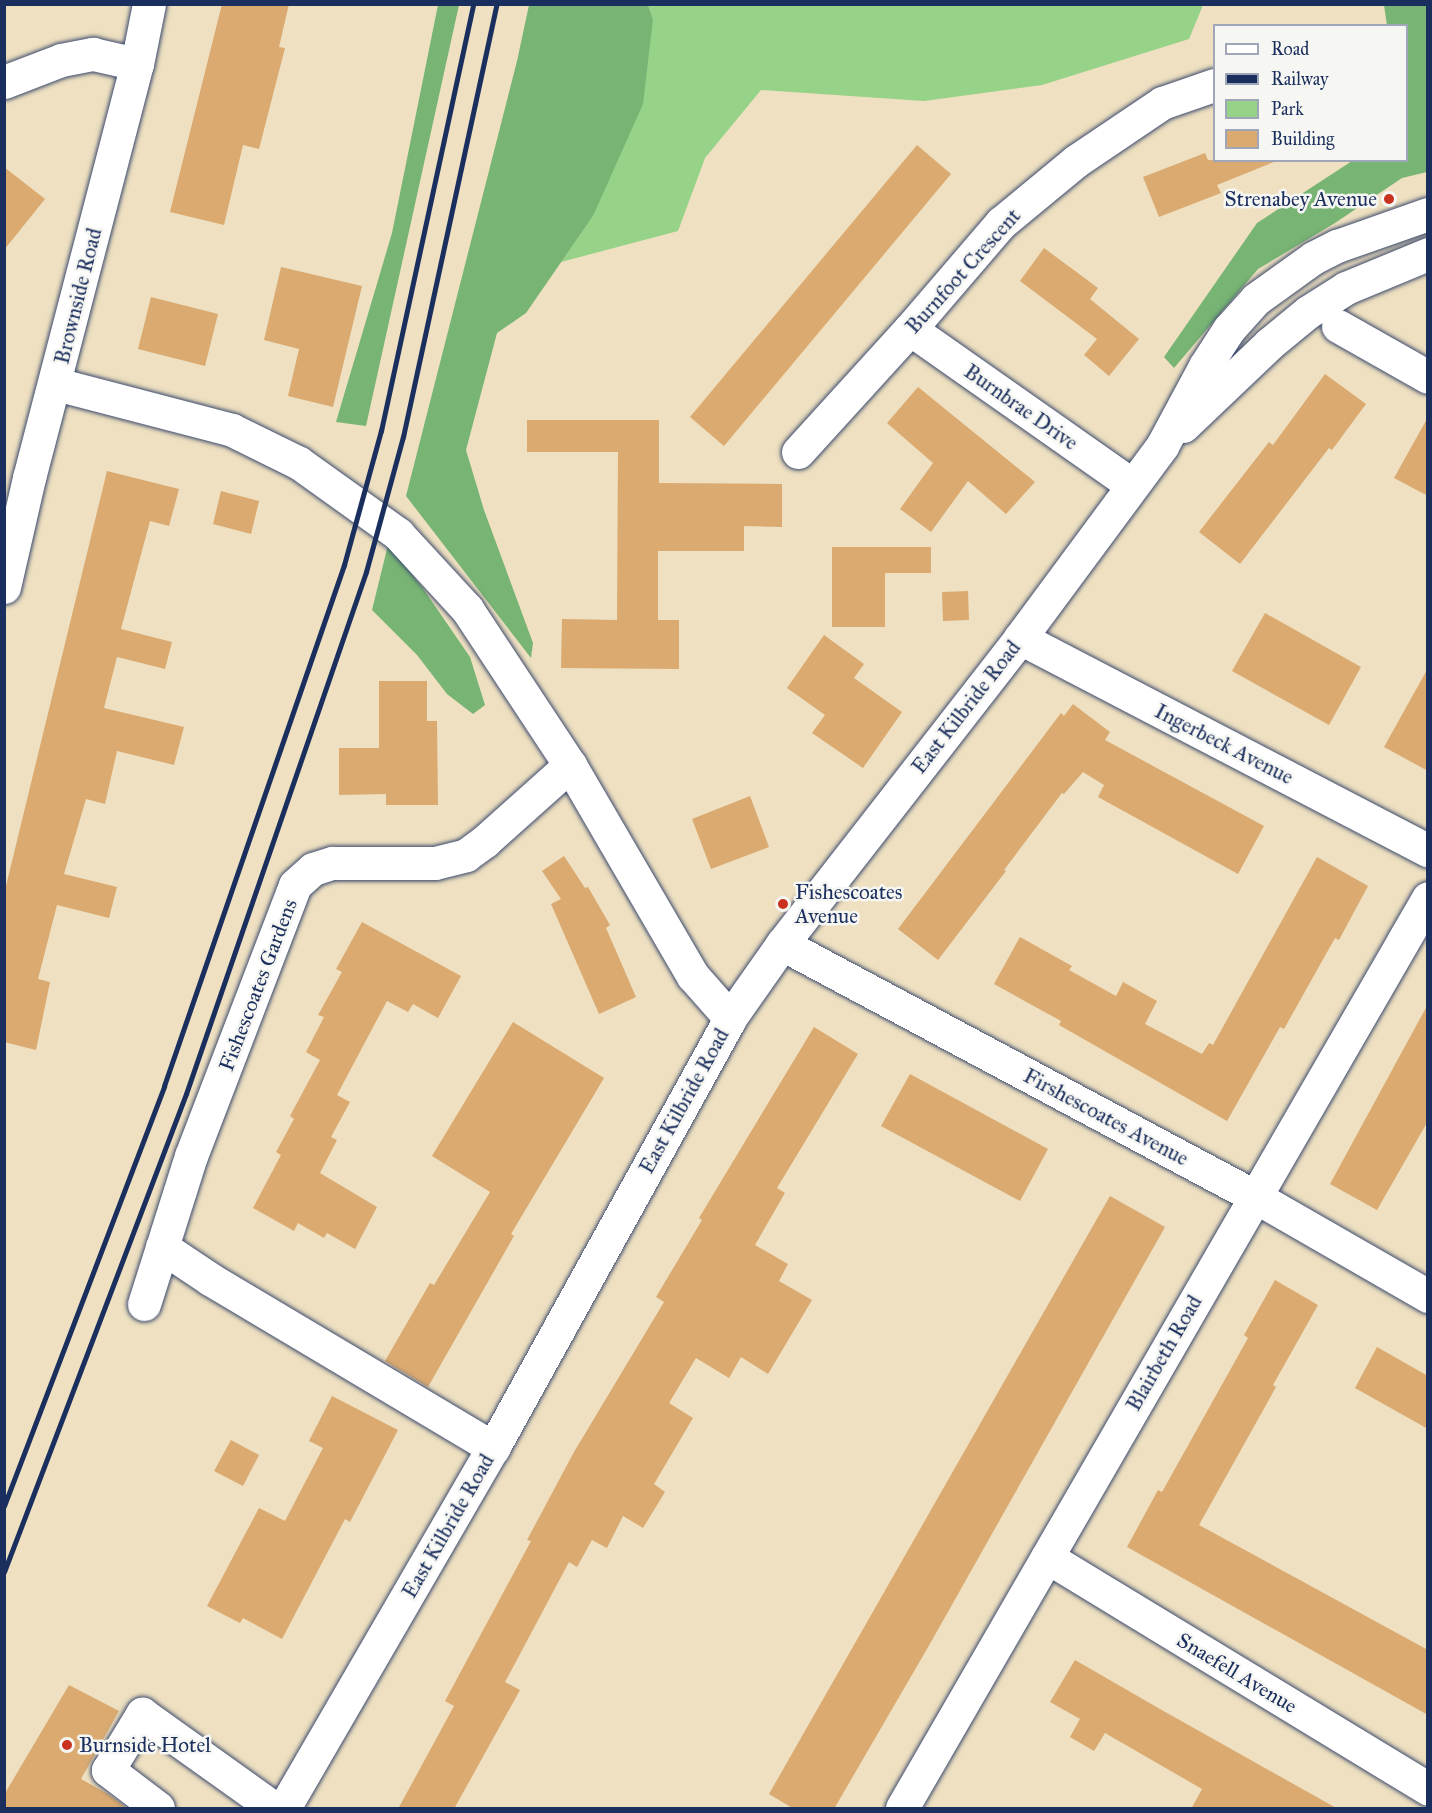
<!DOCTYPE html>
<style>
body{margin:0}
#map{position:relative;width:1432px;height:1813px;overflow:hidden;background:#eee0c0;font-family:"IM FELL Great Primer",serif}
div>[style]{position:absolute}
.green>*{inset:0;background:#96d287}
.forest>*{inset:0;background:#78b474}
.building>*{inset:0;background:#daaa71}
.roads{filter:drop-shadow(0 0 2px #3b4a6d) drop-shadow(0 0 2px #3b4a6d)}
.minor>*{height:33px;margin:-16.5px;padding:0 16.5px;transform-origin:16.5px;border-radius:16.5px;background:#fff}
.major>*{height:33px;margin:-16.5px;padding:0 16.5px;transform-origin:16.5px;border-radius:16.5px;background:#fff}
.rail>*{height:4.5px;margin:-2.25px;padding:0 2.25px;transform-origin:2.25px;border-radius:2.25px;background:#1b2f5e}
.dots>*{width:16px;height:16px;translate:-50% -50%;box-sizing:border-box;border:3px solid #f6f6f2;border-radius:50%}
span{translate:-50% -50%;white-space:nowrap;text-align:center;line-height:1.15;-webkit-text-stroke:5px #f6f6f2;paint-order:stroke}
.poi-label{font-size:21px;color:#1b2f5e}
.right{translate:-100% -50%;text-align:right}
.left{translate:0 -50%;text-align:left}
.street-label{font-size:21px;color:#1b2f5e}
.frame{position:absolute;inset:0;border:6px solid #1b2f5e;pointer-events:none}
.legend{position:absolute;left:1213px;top:24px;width:195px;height:138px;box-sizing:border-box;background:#f6f6f2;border:2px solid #9ea6b7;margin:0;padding:8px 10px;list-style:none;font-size:18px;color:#1b2f5e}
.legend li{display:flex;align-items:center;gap:12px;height:30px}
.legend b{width:30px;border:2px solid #9ea6b7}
</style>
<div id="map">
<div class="green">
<div style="clip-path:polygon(648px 5px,1203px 5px,1189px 39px,1042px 85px,924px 101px,761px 90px,705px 158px,678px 231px,561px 262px,593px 216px,653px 19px)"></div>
</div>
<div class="forest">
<div style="clip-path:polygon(438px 5px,459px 5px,366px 426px,336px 422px,392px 233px)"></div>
<div style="clip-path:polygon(529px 5px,648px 5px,653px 19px,643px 104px,593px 216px,526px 313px,497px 333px,466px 450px,484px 510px,533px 643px,531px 658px,406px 496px,517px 61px)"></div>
<div style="clip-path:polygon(1384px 5px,1427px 5px,1427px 172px,1402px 178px,1335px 223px,1258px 269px,1174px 368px,1164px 357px,1257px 223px,1352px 161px,1406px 160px,1406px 26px,1387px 25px)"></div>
<div style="clip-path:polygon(388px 545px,422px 587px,470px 657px,485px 705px,473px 714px,447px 694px,417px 655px,372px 610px)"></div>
</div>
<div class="building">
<div style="clip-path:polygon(222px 4px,289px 4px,279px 47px,285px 48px,259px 149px,243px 145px,224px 225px,170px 212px)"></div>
<div style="clip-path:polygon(917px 145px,951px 174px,724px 446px,690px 417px)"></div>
<div style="clip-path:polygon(1205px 153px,1208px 160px,1274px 162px,1217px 185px,1221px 193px,1159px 217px,1143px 177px)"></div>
<div style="clip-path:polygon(4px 167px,45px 199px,4px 250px)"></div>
<div style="clip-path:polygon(1044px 248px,1098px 288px,1090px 299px,1139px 339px,1109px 376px,1084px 355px,1097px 339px,1020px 281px)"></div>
<div style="clip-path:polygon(281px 267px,362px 286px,333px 407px,288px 396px,299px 349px,264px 340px)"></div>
<div style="clip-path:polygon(151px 297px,218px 314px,205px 366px,138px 349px)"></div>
<div style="clip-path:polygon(1325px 374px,1366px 404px,1332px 450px,1329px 448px,1240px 564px,1199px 532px,1269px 442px,1273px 445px)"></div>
<div style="clip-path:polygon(918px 387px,1035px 482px,1006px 514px,968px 481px,931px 532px,900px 509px,933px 463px,887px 423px)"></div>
<div style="clip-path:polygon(1428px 417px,1428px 496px,1394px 478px)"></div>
<div style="clip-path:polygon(527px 420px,659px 420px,659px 483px,782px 484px,782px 527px,744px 526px,744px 551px,658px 551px,658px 620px,679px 620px,679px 669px,561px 668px,562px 619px,617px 620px,618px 452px,527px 452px)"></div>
<div style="clip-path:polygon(107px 471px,179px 489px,169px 526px,150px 521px,121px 629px,172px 642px,165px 669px,117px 657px,104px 708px,184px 727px,174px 765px,117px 751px,105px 804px,86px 799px,64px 874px,117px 887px,109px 918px,57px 905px,38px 979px,50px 982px,36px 1050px,4px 1042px,5px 890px)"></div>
<div style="clip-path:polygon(221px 491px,259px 501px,251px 534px,213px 524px)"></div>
<div style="clip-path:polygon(832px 547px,931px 547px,931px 573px,885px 573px,885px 627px,832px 627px)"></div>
<div style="clip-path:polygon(968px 591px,969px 620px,943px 621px,942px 592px)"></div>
<div style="clip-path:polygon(1265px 613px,1361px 667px,1329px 725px,1232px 671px)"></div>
<div style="clip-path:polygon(824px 635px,864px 664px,854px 678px,902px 712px,863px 768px,812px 733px,825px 715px,787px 688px)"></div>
<div style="clip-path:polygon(1428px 668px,1428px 771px,1384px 747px)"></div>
<div style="clip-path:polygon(379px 681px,427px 681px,427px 721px,437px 721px,438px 805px,386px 805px,386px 794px,339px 795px,339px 748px,379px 748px)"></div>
<div style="clip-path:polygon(1073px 704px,1110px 732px,1105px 740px,1264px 826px,1238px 874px,1098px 797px,1104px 785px,1083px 772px,1064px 794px,1062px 793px,1004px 870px,1006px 871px,938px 960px,898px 929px,1061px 713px,1064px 716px)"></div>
<div style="clip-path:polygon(750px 796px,769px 847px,711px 869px,692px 819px)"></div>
<div style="clip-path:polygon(564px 856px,585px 888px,588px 887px,610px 925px,606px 928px,636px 997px,599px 1014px,551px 904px,561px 899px,542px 871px)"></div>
<div style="clip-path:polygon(1317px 857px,1368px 886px,1339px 940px,1335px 938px,1284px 1029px,1280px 1027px,1227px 1121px,1059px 1025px,1061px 1021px,994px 984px,1020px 937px,1072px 966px,1069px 970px,1116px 996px,1123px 982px,1157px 1001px,1145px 1024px,1202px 1054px,1209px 1043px,1213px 1045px)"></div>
<div style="clip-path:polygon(362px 922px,461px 976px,438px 1018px,413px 1004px,408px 1012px,387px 1001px,337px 1095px,350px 1102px,331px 1137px,337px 1140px,320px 1173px,377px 1207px,355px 1249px,327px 1233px,324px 1238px,298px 1223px,294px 1231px,253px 1208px,281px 1155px,276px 1152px,294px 1119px,290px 1116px,320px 1060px,306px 1052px,324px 1017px,318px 1015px,342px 972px,336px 969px)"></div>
<div style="clip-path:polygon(1428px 1004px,1428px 1121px,1377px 1210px,1330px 1184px)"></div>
<div style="clip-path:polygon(513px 1022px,604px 1078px,511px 1234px,514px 1236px,428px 1387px,385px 1361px,430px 1283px,434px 1285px,490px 1192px,432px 1156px)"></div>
<div style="clip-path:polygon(814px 1027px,858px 1054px,777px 1188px,785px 1193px,755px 1245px,788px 1264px,779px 1281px,812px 1300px,768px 1374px,741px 1357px,729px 1378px,696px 1358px,669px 1403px,693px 1418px,654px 1484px,665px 1492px,643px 1528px,623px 1516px,607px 1548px,592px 1540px,577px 1567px,569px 1562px,505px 1682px,520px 1690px,454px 1809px,398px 1809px,454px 1706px,445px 1701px,531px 1541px,527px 1540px,574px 1452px,664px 1302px,656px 1297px,702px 1220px,699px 1218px)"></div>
<div style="clip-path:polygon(910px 1074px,1048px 1149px,1020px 1201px,881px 1126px)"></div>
<div style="clip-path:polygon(1110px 1196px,1165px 1227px,931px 1642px,834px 1809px,794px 1809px,769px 1794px)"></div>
<div style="clip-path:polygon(1275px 1280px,1318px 1305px,1273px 1385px,1276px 1387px,1199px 1525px,1428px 1650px,1428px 1715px,1127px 1547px,1158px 1490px,1162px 1492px,1248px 1338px,1244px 1335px)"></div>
<div style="clip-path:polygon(1377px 1347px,1428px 1376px,1428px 1429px,1355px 1388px)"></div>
<div style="clip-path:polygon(332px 1396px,398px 1430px,350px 1522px,345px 1519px,282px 1639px,243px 1618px,240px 1623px,207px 1606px,259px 1508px,285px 1521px,323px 1448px,309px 1441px)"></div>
<div style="clip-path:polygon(231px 1440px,259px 1455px,243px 1486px,214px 1471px)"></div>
<div style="clip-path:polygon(1075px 1660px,1160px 1709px,1338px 1809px,1191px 1809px,1202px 1789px,1105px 1733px,1094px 1751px,1070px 1737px,1080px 1719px,1050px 1702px)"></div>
<div style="clip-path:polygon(69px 1685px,119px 1711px,81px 1779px,108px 1794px,128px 1809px,4px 1809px,4px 1795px)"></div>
</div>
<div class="roads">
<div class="minor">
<div style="left:4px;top:82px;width:61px;rotate:-21.1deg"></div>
<div style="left:61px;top:60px;width:33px;rotate:-11deg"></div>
<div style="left:93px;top:54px;width:45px;rotate:12.8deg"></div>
<div style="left:1338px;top:326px;width:103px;rotate:29.5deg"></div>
<div style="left:910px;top:329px;width:271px;rotate:35.1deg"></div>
<div style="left:56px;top:384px;width:182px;rotate:14.6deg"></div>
<div style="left:232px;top:430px;width:75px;rotate:26.2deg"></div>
<div style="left:299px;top:463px;width:122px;rotate:35.6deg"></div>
<div style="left:398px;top:534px;width:102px;rotate:47.4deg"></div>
<div style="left:467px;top:609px;width:187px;rotate:56.6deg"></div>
<div style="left:570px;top:765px;width:244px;rotate:59.8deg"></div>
<div style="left:693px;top:976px;width:56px;rotate:48.6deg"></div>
<div style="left:798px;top:452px;width:166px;rotate:-47.7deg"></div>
<div style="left:910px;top:329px;width:140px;rotate:-49.4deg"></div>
<div style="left:1001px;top:223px;width:97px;rotate:-39.6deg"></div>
<div style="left:1076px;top:161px;width:104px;rotate:-34deg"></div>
<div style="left:1162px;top:103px;width:55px;rotate:-19.1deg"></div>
<div style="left:4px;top:587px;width:112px;rotate:-77.1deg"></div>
<div style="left:29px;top:478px;width:428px;rotate:-75.4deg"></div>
<div style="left:137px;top:64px;width:61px;rotate:-78.7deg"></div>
<div style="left:1020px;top:638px;width:460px;rotate:27.5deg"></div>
<div style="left:782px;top:944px;width:535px;rotate:28.1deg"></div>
<div style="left:1254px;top:1196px;width:201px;rotate:29.9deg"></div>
<div style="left:162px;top:1247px;width:58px;rotate:33.7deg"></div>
<div style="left:210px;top:1279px;width:330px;rotate:30.8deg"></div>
<div style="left:144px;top:1304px;width:155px;rotate:-72.4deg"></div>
<div style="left:191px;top:1156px;width:290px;rotate:-69deg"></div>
<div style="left:295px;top:885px;width:24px;rotate:-42deg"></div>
<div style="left:313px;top:869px;width:20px;rotate:-18deg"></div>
<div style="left:332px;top:863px;width:103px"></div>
<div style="left:435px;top:863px;width:32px;rotate:-14deg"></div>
<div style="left:466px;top:855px;width:24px;rotate:-36deg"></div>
<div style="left:485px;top:841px;width:114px;rotate:-41.8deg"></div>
<div style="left:1047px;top:1557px;width:446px;rotate:31.3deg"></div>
<div style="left:158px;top:1808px;width:63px;rotate:-142.8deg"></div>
<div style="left:108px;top:1770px;width:66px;rotate:-58.7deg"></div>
<div style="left:142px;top:1714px;width:162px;rotate:35.5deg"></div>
<div style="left:902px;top:1808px;width:1051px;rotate:-59.97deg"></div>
</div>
<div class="major">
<div style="left:1183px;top:426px;width:119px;rotate:-43.6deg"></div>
<div style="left:1269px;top:344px;width:50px;rotate:-39.4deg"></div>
<div style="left:1308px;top:312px;width:45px;rotate:-32.3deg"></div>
<div style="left:1346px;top:288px;width:89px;rotate:-22.5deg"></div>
<div style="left:284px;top:1808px;width:416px;rotate:-59.9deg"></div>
<div style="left:493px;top:1448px;width:491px;rotate:-61.1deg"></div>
<div style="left:730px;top:1018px;width:90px;rotate:-54.9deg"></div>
<div style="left:782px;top:944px;width:388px;rotate:-52.1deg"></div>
<div style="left:1020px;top:638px;width:239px;rotate:-53.5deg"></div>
<div style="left:1162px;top:446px;width:91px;rotate:-61.7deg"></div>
<div style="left:1205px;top:366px;width:44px;rotate:-57deg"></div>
<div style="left:1229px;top:329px;width:40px;rotate:-48deg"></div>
<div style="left:1256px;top:299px;width:70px;rotate:-35.7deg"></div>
<div style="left:1313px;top:258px;width:27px;rotate:-27deg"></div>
<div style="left:1337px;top:246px;width:96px;rotate:-19.4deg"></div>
</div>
</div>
<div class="rail">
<div style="left:4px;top:1506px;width:449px;rotate:-69.1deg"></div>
<div style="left:164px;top:1086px;width:551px;rotate:-70.94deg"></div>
<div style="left:344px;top:565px;width:139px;rotate:-74.6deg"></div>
<div style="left:381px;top:431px;width:437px;rotate:-77.8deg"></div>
<div style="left:4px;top:1572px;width:511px;rotate:-69.16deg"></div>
<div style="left:186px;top:1094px;width:552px;rotate:-70.97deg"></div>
<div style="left:366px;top:572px;width:140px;rotate:-74.7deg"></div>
<div style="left:403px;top:437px;width:443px;rotate:-77.8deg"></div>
</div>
<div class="dots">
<div style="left:1389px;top:199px;background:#c8321e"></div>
<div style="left:783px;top:904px;background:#c8321e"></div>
<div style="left:67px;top:1745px;background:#c8321e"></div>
</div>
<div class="poi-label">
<span class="right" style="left:1377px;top:199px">Strenabey Avenue</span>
<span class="left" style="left:795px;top:904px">Fishescoates<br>Avenue</span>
<span class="left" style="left:79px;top:1745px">Burnside Hotel</span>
</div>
<div class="street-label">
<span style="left:963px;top:271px;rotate:-48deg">Burnfoot Crescent</span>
<span style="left:78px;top:296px;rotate:-76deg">Brownside Road</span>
<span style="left:1021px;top:407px;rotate:35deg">Burnbrae Drive</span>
<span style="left:966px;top:707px;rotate:-52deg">East Kilbride Road</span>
<span style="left:1224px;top:744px;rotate:27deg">Ingerbeck Avenue</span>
<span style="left:258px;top:985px;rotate:-69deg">Fishescoates Gardens</span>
<span style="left:684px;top:1101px;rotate:-61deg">East Kilbride Road</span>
<span style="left:1106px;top:1117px;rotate:28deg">Firshescoates Avenue</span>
<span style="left:1164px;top:1353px;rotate:-60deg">Blairbeth Road</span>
<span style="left:448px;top:1526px;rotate:-60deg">East Kilbride Road</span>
<span style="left:1237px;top:1673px;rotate:31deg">Snaefell Avenue</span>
</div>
<div class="frame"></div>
<ul class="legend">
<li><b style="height:8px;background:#fff"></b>Road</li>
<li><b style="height:8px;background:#1b2f5e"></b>Railway</li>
<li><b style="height:16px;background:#96d287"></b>Park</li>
<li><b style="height:16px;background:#daaa71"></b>Building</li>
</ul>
</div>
